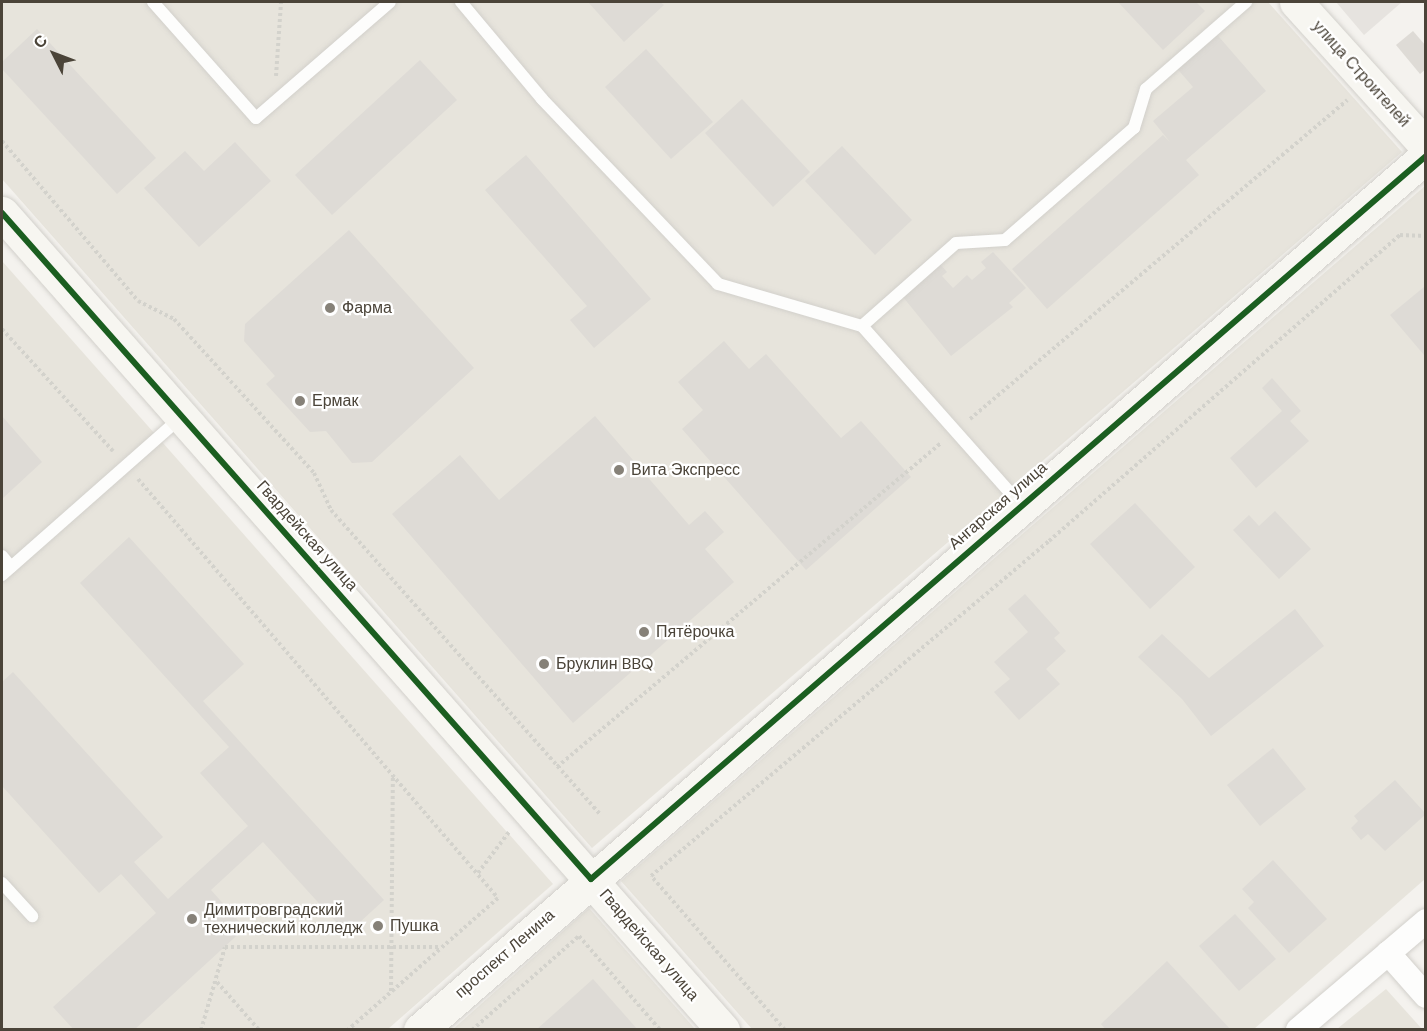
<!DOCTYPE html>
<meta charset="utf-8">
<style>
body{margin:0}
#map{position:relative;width:1427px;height:1031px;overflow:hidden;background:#f4f2ee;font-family:"DM Sans",sans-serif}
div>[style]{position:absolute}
.residential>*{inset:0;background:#e7e4dc}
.parking>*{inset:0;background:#e6e3df}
.building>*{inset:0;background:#dedbd6}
.path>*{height:4px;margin-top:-2px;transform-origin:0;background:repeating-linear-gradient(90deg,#d3d2cc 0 3px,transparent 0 6px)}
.roads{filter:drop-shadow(0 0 2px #d2d0cb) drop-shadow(0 0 2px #d2d0cb)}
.lane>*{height:12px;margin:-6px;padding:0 6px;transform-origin:6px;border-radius:6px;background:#fdfdfc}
.street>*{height:24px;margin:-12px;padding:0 12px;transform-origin:12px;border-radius:12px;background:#fdfdfc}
.secondary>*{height:33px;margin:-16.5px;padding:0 16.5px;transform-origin:16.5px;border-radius:16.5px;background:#f7f6f1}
.cycleway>*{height:6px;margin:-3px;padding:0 3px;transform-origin:3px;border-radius:3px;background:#1b5e20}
.dots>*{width:16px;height:16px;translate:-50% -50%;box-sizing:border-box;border:3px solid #fff;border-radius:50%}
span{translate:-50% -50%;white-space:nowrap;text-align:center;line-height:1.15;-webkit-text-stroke:4.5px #fff;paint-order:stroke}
.street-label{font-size:16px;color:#4b4439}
.poi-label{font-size:16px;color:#4b4439}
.left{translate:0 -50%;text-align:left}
.frame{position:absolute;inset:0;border:3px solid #4b4439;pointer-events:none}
.north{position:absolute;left:24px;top:24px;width:60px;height:60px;-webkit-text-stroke:4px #fff;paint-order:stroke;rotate:312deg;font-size:16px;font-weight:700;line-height:24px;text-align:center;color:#4b4439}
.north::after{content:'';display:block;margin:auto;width:21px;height:27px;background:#4b4439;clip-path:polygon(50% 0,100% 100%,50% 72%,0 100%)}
</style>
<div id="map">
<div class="residential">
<div style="clip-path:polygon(2px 2px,1268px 2px,1402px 152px,592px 848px,2px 179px)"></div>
<div style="clip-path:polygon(1425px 186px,1425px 879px,1254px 1029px,752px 1029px,621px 881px)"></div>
<div style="clip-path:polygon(2px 261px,553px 884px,388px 1029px,2px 1029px)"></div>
<div style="clip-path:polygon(589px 908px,695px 1029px,452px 1030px)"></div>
<div style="clip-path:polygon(1386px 989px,1422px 1029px,1337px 1029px)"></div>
</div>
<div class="parking">
<div style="clip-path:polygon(1336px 2px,1402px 2px,1364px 35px)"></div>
</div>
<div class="building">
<div style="clip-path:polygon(588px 2px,660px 2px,664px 5px,624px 42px)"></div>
<div style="clip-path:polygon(1118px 2px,1196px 2px,1205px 11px,1163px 50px)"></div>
<div style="clip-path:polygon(37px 29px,156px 158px,117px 194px,2px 69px,2px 62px)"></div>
<div style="clip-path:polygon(1213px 30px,1266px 91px,1186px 160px,1199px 175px,1047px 309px,1012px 269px,1163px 135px,1170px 142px,1153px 121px,1193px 87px,1174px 65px)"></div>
<div style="clip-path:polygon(1413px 31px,1426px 46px,1426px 69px,1420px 74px,1396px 45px)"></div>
<div style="clip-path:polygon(646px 49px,713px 122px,671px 159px,605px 87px)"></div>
<div style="clip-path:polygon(420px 60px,457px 100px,332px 215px,295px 175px)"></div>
<div style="clip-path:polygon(742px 99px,810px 172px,773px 207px,705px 133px)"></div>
<div style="clip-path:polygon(235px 142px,271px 181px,199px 247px,144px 188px,185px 151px,204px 171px)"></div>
<div style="clip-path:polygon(842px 146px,912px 220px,875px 255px,805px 181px)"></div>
<div style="clip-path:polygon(526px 155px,651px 299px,594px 348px,570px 320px,587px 306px,485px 190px)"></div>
<div style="clip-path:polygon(349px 230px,474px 368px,372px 462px,352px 463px,326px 431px,310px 432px,266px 384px,275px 376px,244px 341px,245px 324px)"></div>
<div style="clip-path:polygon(993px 252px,1026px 288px,1009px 303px,1013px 307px,951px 356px,903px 297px,940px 264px,947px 272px,942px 276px,953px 288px,967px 275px,972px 280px,986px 268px,981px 262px)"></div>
<div style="clip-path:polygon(1424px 287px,1426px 289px,1424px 355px,1390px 315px)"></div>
<div style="clip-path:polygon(724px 341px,749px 369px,766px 354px,841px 438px,861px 421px,911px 477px,806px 570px,682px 429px,703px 410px,678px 382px)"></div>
<div style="clip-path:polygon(1272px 378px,1301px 411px,1290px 421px,1309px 441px,1256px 488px,1230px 458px,1282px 411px,1262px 388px)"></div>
<div style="clip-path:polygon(2px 416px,42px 462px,2px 499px)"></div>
<div style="clip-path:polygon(595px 416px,689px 525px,705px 511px,724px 532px,705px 549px,734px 582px,573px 723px,392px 514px,460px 455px,499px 500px)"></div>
<div style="clip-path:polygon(1135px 503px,1195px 567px,1150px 609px,1090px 544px)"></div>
<div style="clip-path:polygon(1275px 511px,1311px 549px,1279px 579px,1233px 530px,1249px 515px,1259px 526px)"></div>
<div style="clip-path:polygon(129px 537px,244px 664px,203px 701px,384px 900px,347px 934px,263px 842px,211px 890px,245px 928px,134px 1030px,74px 1030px,53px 1007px,156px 913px,121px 874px,99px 893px,2px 786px,2px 682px,13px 672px,163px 837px,134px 862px,168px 899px,248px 826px,200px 773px,229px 747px,80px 583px)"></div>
<div style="clip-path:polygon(1025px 594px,1060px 633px,1054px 638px,1066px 651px,1046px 669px,1060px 684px,1019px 720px,994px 692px,1010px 679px,994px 662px,1028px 632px,1008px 609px)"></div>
<div style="clip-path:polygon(1295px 609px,1324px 646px,1211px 736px,1182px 699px,1138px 657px,1162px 634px,1209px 678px)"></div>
<div style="clip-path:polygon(1273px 748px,1306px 789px,1260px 826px,1227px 785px)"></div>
<div style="clip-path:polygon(1395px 780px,1426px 814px,1385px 851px,1368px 834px,1361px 840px,1351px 828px,1358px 821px,1354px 816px)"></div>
<div style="clip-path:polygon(1273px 860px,1327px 919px,1289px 953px,1248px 908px,1254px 902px,1242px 889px)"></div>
<div style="clip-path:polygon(1235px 914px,1276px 959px,1239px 991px,1199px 946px)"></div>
<div style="clip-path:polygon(1167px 961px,1231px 1030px,1106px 1030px,1101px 1024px)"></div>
<div style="clip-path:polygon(593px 979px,638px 1030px,536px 1030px)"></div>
</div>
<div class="path">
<div style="left:276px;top:76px;width:74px;rotate:-86.1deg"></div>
<div style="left:2px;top:141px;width:210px;rotate:49.6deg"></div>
<div style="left:138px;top:301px;width:40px;rotate:26.6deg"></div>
<div style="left:174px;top:319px;width:208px;rotate:47.7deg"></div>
<div style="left:314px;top:473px;width:41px;rotate:65.3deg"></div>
<div style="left:331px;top:510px;width:406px;rotate:48.5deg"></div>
<div style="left:2px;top:329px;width:165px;rotate:47.7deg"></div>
<div style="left:970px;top:419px;width:494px;rotate:-40.2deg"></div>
<div style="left:138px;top:479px;width:552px;rotate:49.33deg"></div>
<div style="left:498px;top:898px;width:200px;rotate:138.7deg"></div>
<div style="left:557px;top:767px;width:502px;rotate:-40.16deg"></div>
<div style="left:478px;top:873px;width:51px;rotate:-52.9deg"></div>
<div style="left:217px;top:982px;width:64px;rotate:48.8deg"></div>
<div style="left:391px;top:991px;width:214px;rotate:-89.5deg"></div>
<div style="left:201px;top:1030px;width:86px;rotate:-73.9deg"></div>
<div style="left:225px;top:947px;width:215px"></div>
<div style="left:472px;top:1030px;width:142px;rotate:-41.3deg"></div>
<div style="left:579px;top:936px;width:124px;rotate:49.2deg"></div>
<div style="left:785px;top:1030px;width:204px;rotate:-131deg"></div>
<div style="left:651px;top:876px;width:520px;rotate:-40.09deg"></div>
<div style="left:1049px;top:541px;width:466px;rotate:-41.1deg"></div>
<div style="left:1400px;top:235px;width:26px;rotate:2deg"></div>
</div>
<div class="roads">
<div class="lane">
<div style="left:153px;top:2px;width:155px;rotate:48.4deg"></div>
<div style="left:256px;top:118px;width:177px;rotate:-40.9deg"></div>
<div style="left:461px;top:2px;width:126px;rotate:50.1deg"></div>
<div style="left:542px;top:99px;width:255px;rotate:46.4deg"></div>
<div style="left:718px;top:284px;width:150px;rotate:16.3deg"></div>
<div style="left:1021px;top:505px;width:239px;rotate:-131.6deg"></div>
<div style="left:862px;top:326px;width:125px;rotate:-41.4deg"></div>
<div style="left:956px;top:243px;width:49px;rotate:-3.5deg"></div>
<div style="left:1005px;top:240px;width:171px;rotate:-41deg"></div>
<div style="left:1134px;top:128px;width:41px;rotate:-72.9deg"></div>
<div style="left:1146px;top:89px;width:133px;rotate:-41deg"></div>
<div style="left:2px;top:556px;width:14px;rotate:51deg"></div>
<div style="left:2px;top:575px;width:239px;rotate:-41.4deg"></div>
<div style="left:2px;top:883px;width:45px;rotate:47.7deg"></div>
</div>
<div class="street">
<div style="left:1388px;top:953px;width:57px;rotate:48.5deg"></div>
<div style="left:1298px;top:1030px;width:168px;rotate:-40.4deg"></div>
</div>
<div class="secondary">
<div style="left:1296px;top:2px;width:194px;rotate:47.9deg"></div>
<div style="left:2px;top:213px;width:1090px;rotate:48.57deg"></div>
<div style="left:420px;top:1030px;width:1333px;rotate:-40.98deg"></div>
</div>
</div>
<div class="cycleway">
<div style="left:2px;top:213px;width:889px;rotate:48.51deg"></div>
<div style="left:591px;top:879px;width:1105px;rotate:-40.89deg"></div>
</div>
<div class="dots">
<div style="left:330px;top:308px;background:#868178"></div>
<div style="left:300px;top:401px;background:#868178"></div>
<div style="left:619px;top:470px;background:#868178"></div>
<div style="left:644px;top:632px;background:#868178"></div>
<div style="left:544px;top:664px;background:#868178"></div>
<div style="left:192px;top:919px;background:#868178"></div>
<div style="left:378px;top:926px;background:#868178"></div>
</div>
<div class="street-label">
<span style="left:1361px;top:74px;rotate:48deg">улица Строителей</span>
<span style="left:998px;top:506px;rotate:-41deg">Ангарская улица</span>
<span style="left:307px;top:536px;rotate:48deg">Гвардейская улица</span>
<span style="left:649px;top:945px;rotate:49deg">Гвардейская улица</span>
<span style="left:505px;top:954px;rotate:-41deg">проспект Ленина</span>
</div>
<div class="poi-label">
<span class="left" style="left:342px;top:308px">Фарма</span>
<span class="left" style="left:312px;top:401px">Ермак</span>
<span class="left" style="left:631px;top:470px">Вита Экспресс</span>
<span class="left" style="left:656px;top:632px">Пятёрочка</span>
<span class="left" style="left:556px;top:664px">Бруклин BBQ</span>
<span class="left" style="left:204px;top:919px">Димитровградский<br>технический колледж</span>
<span class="left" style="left:390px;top:926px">Пушка</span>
</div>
<div class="frame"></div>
<div class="north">С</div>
</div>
